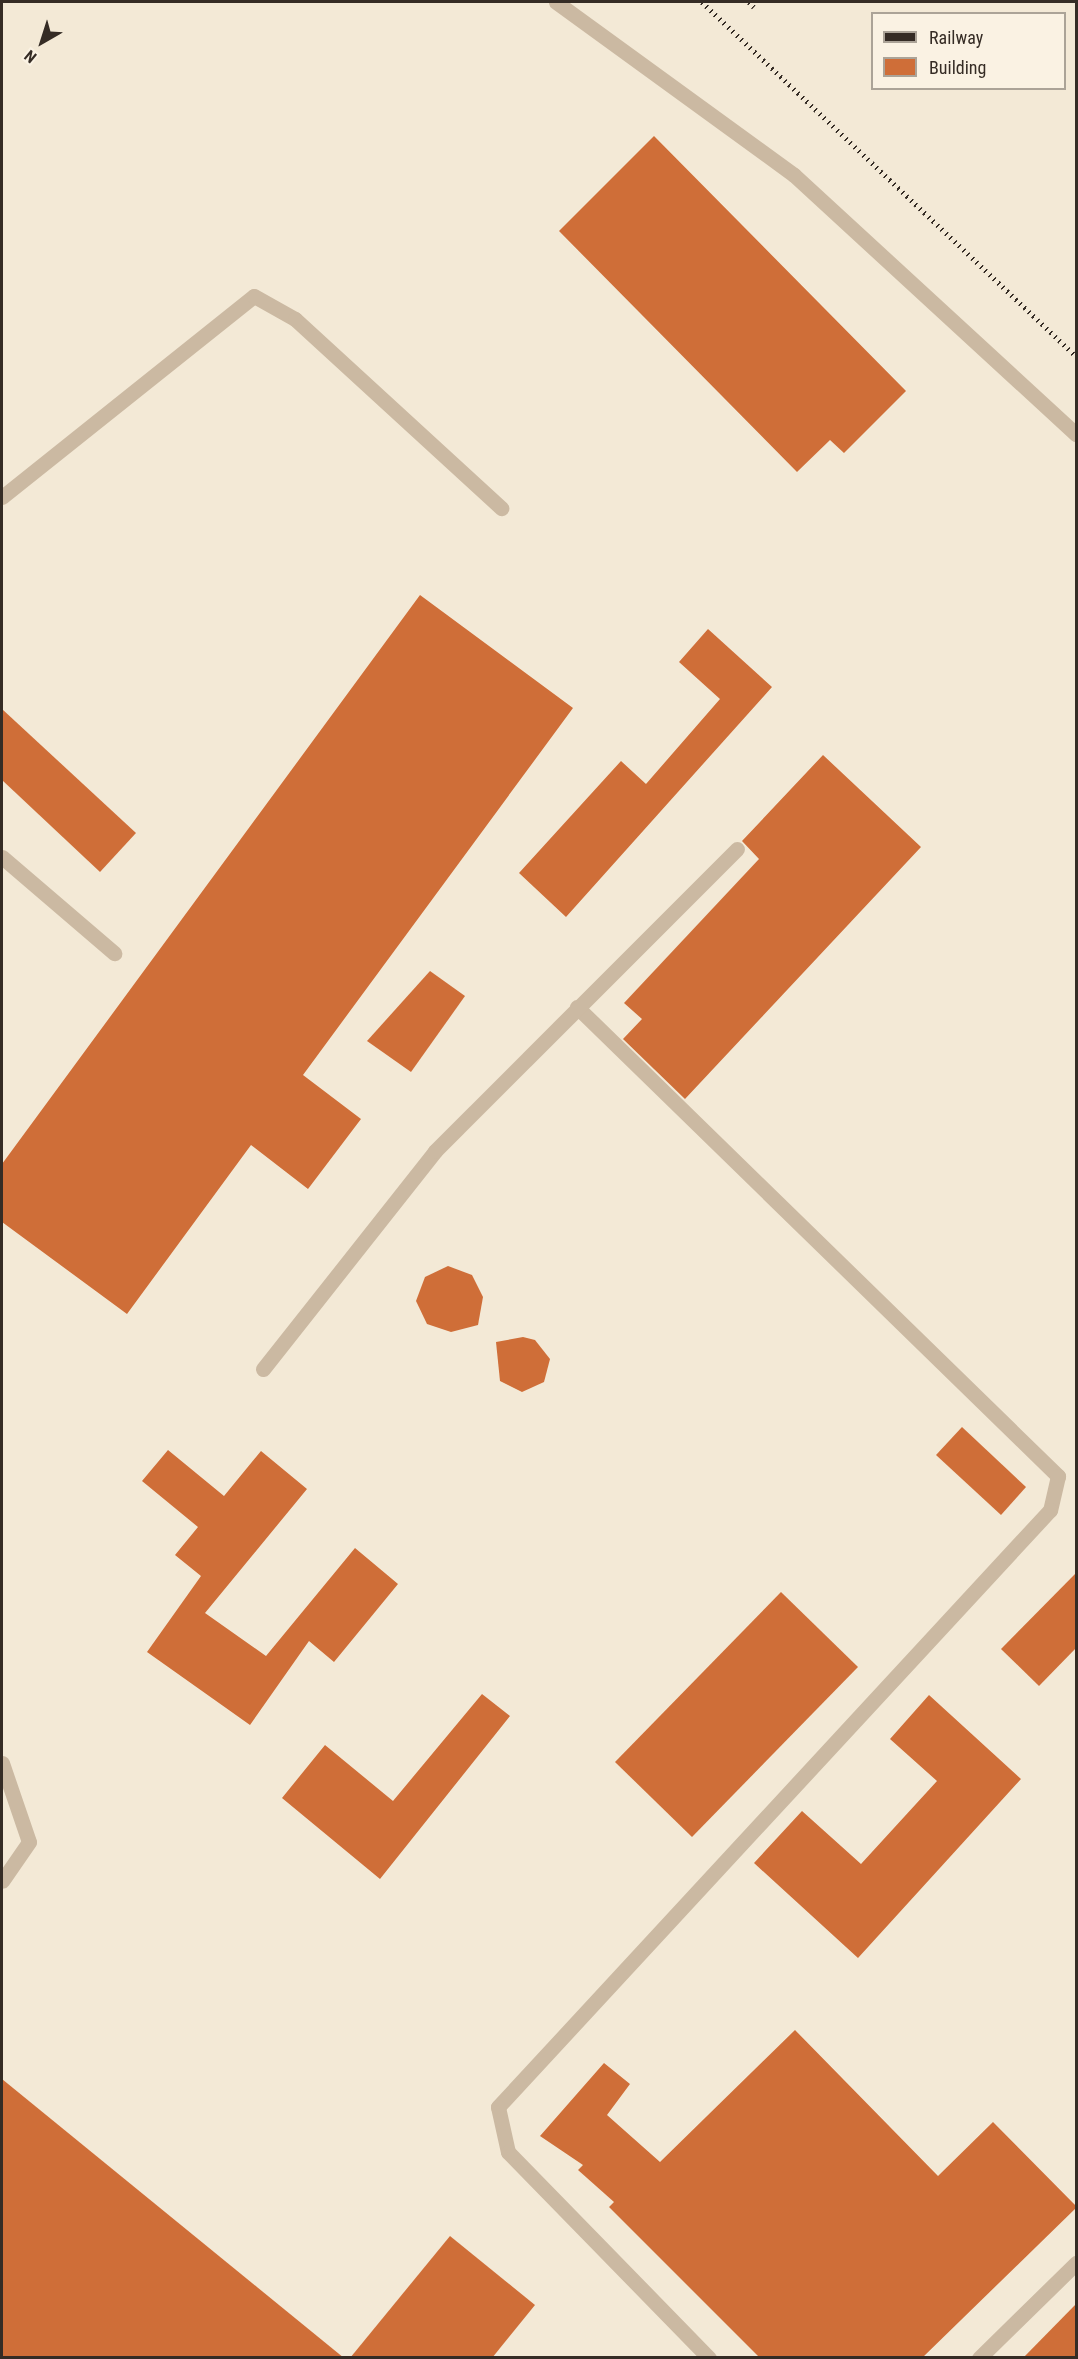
<!DOCTYPE html>
<style>
body{margin:0}
#map{position:relative;width:1078px;height:2359px;overflow:hidden;background:#f3e9d6;font-family:"Roboto Condensed",sans-serif}
div>[style]{position:absolute}
.building>*{inset:0;background:#cf6e38}
.lane>*{height:15px;margin:-7.5px;padding:0 7.5px;transform-origin:7.5px;border-radius:7.5px;background:#cbb9a2}
.rail>*{height:4.5px;margin-top:-2.25px;transform-origin:0;background:repeating-linear-gradient(90deg,#352c25 0 1.5px,transparent 0 6px)}
span{translate:-50% -50%;white-space:nowrap;text-align:center;line-height:1.15;-webkit-text-stroke:4.5px #faf2e3;paint-order:stroke}
.frame{position:absolute;inset:0;border:3px solid #352c25;pointer-events:none}
.legend{position:absolute;left:871px;top:12px;width:195px;height:78px;box-sizing:border-box;background:#faf2e3;border:2px solid #aba397;margin:0;padding:8px 10px;list-style:none;font-size:18px;color:#352c25}
.legend li{display:flex;align-items:center;gap:12px;height:30px}
.legend b{width:30px;border:2px solid #aba397}
.north{position:absolute;left:12px;top:12px;width:60px;height:60px;-webkit-text-stroke:4px #faf2e3;paint-order:stroke;rotate:219deg;font-size:16px;font-weight:700;line-height:24px;text-align:center;color:#352c25}
.north::after{content:'';display:block;margin:auto;width:21px;height:27px;background:#352c25;clip-path:polygon(50% 0,100% 100%,50% 72%,0 100%)}
</style>
<div id="map">
<div class="building">
<div style="clip-path:polygon(654px 136px,906px 391px,844px 453px,830px 440px,797px 472px,559px 231px)"></div>
<div style="clip-path:polygon(420px 595px,573px 708px,303px 1075px,361px 1119px,308px 1189px,251px 1145px,127px 1314px,2px 1222px,2px 1164px)"></div>
<div style="clip-path:polygon(708px 629px,772px 687px,566px 917px,519px 873px,621px 761px,646px 784px,720px 699px,679px 662px)"></div>
<div style="clip-path:polygon(2px 709px,136px 833px,100px 872px,2px 780px)"></div>
<div style="clip-path:polygon(823px 755px,921px 847px,685px 1099px,623px 1039px,642px 1019px,624px 1003px,759px 859px,742px 841px)"></div>
<div style="clip-path:polygon(430px 971px,465px 996px,411px 1072px,367px 1041px)"></div>
<div style="clip-path:polygon(448px 1266px,472px 1275px,483px 1297px,478px 1325px,451px 1332px,427px 1324px,416px 1301px,425px 1277px)"></div>
<div style="clip-path:polygon(523px 1337px,535px 1340px,550px 1359px,544px 1382px,522px 1392px,500px 1381px,496px 1342px)"></div>
<div style="clip-path:polygon(962px 1427px,1026px 1487px,1001px 1515px,936px 1455px)"></div>
<div style="clip-path:polygon(168px 1450px,224px 1496px,261px 1451px,307px 1489px,205px 1613px,266px 1656px,355px 1548px,398px 1584px,334px 1662px,309px 1641px,250px 1725px,147px 1652px,201px 1576px,175px 1555px,198px 1527px,142px 1481px)"></div>
<div style="clip-path:polygon(1077px 1572px,1077px 1647px,1039px 1686px,1001px 1649px)"></div>
<div style="clip-path:polygon(781px 1592px,858px 1667px,692px 1837px,615px 1762px)"></div>
<div style="clip-path:polygon(482px 1694px,510px 1716px,380px 1879px,282px 1798px,325px 1745px,393px 1801px)"></div>
<div style="clip-path:polygon(929px 1695px,1021px 1779px,858px 1958px,754px 1863px,802px 1811px,861px 1864px,937px 1781px,890px 1739px)"></div>
<div style="clip-path:polygon(795px 2030px,938px 2176px,993px 2122px,1077px 2207px,922px 2358px,760px 2358px,609px 2207px,614px 2202px,578px 2170px,583px 2165px,540px 2136px,604px 2063px,630px 2084px,607px 2115px,660px 2162px)"></div>
<div style="clip-path:polygon(2px 2079px,344px 2358px,2px 2358px)"></div>
<div style="clip-path:polygon(450px 2236px,535px 2305px,492px 2358px,350px 2358px)"></div>
<div style="clip-path:polygon(1077px 2303px,1077px 2358px,1023px 2358px)"></div>
</div>
<div class="lane">
<div style="left:556px;top:2px;width:294px;rotate:36deg"></div>
<div style="left:794px;top:175px;width:383px;rotate:42.6deg"></div>
<div style="left:2px;top:497px;width:322px;rotate:-38.6deg"></div>
<div style="left:254px;top:296px;width:47px;rotate:29.3deg"></div>
<div style="left:295px;top:319px;width:280px;rotate:42.5deg"></div>
<div style="left:2px;top:857px;width:148px;rotate:40.6deg"></div>
<div style="left:577px;top:1007px;width:672px;rotate:44.28deg"></div>
<div style="left:1058px;top:1476px;width:35px;rotate:103deg"></div>
<div style="left:1050px;top:1510px;width:813px;rotate:132.76deg"></div>
<div style="left:498px;top:2107px;width:46px;rotate:77.5deg"></div>
<div style="left:508px;top:2152px;width:288px;rotate:45.7deg"></div>
<div style="left:263px;top:1369px;width:278px;rotate:-51.7deg"></div>
<div style="left:435px;top:1151px;width:427px;rotate:-45deg"></div>
<div style="left:2px;top:1763px;width:83px;rotate:71.1deg"></div>
<div style="left:29px;top:1842px;width:47px;rotate:124.7deg"></div>
<div style="left:979px;top:2358px;width:136px;rotate:-44.4deg"></div>
</div>
<div class="rail">
<div style="left:702px;top:2px;width:515px;rotate:43.43deg"></div>
<div style="left:749px;top:2px;width:7px;rotate:45deg"></div>
</div>
<div class="frame"></div>
<ul class="legend">
<li><b style="height:8px;background:#352c25"></b>Railway</li>
<li><b style="height:16px;background:#cf6e38"></b>Building</li>
</ul>
<div class="north">N</div>
</div>
